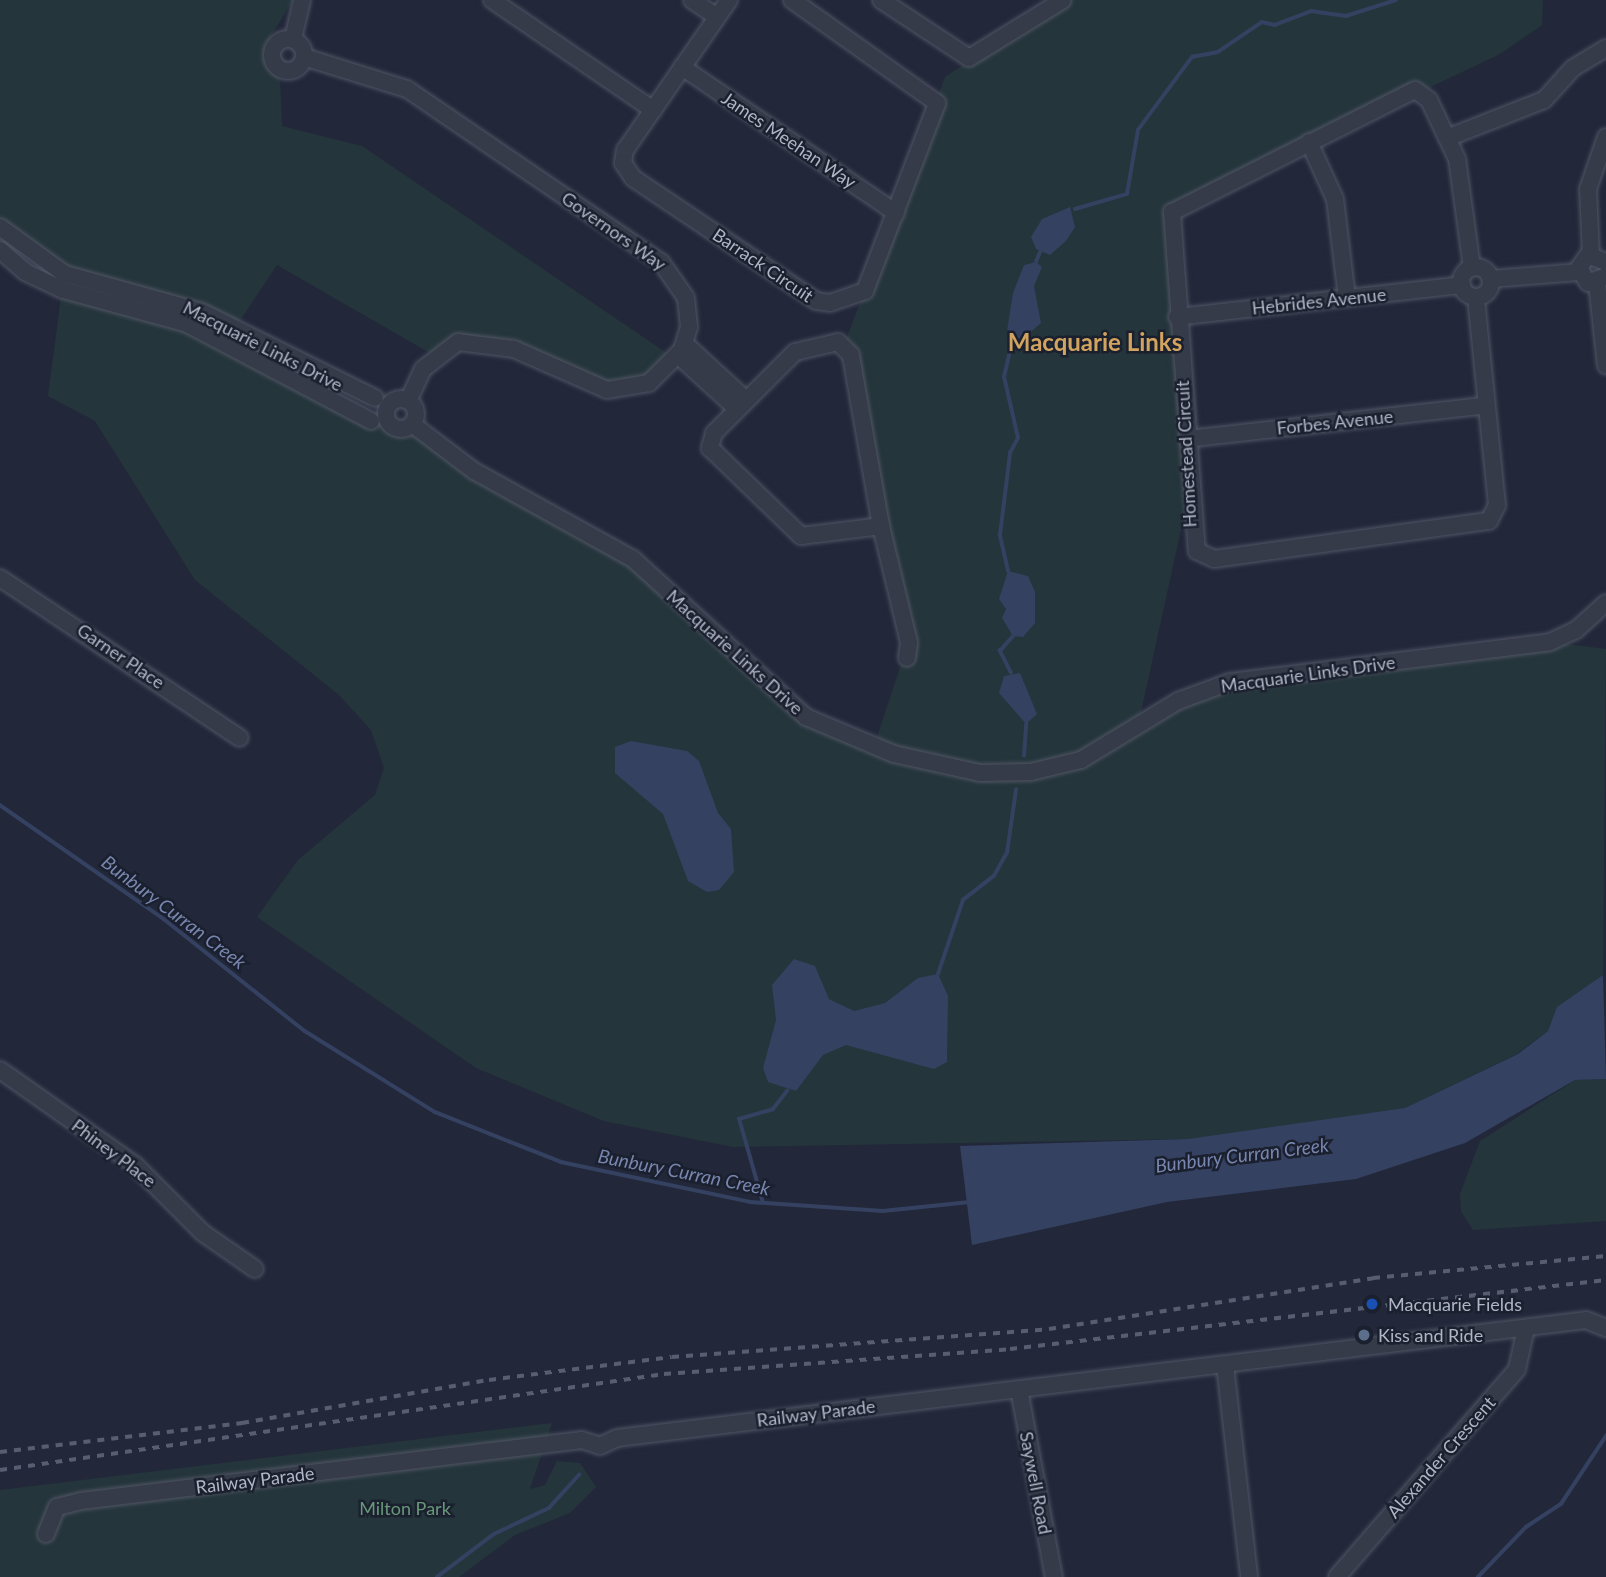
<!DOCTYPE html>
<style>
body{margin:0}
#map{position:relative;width:1606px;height:1577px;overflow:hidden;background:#22283a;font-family:Lato,sans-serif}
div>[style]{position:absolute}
.green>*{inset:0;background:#24353b}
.water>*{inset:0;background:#354161}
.stream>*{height:3.5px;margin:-1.75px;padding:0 1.75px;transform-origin:1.75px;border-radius:1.75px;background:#354161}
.roads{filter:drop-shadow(0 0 2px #515565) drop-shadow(0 0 2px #515565)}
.minor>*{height:16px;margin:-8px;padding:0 8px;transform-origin:8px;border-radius:8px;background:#363b4a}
.minor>.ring{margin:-8px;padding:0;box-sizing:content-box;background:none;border:16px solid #363b4a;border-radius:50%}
.rail>*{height:3.5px;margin-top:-1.75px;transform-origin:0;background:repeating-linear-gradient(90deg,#575e71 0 7px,transparent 0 14px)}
.dots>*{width:19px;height:19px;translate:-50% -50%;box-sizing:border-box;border:4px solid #1b202f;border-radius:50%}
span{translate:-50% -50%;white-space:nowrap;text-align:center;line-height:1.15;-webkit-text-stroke:5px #1b202f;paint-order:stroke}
.street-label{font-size:18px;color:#b1b5c6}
.poi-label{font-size:18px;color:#b1b5c6}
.left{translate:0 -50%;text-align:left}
.park-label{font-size:18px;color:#68977a}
.water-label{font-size:19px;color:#7886af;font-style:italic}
.district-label{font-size:24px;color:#d3a45f;font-weight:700}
</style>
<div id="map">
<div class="green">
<div style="clip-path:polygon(0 0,293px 0,265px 46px,269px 66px,280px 79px,282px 126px,362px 146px,677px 360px,623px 392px,485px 343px,435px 356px,277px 265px,237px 325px,73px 276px,0 229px)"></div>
<div style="clip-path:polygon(1062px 0,1543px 0,1542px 25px,1500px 54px,1178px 207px,1189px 493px,1137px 730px,1209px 688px,1550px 642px,1606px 649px,1603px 975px,1558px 1007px,1548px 1031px,1517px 1054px,1405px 1108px,1357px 1120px,1188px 1139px,733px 1147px,604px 1121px,476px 1068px,257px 917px,298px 860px,375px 795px,384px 768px,371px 730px,339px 695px,195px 580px,95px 421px,48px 396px,62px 289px,146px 311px,348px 412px,401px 430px,411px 424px,633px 559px,803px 716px,874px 746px,908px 643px,844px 345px,945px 77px)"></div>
<div style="clip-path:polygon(1606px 1079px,1606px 1221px,1473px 1230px,1461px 1211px,1460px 1194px,1480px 1141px,1575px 1080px)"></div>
<div style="clip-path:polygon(552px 1423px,530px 1489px,545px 1485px,557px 1461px,580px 1463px,596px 1487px,570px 1513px,515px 1535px,459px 1577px,0 1577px,0 1490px)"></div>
</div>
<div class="water">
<div style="clip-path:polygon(1070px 207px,1075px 227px,1066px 241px,1050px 255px,1036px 249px,1031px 237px,1042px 219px)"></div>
<div style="clip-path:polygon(1036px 262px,1042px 267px,1034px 286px,1041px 323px,1017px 344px,1007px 331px,1013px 293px,1024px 265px)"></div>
<div style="clip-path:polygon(1008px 571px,1028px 576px,1035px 592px,1035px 623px,1023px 637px,1013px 636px,1002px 618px,1006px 609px,999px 599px)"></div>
<div style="clip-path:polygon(1020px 673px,1037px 714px,1026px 724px,999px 693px,1004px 676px)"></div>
<div style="clip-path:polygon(631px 741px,687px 751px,699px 761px,718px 813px,731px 829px,734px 872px,719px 890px,707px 892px,688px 881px,663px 814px,615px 773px,615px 747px)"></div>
<div style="clip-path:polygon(794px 959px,815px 966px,829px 999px,854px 1011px,885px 1003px,918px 978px,938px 974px,948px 996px,947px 1062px,934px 1069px,846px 1045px,823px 1055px,796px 1091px,768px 1082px,763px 1068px,776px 1020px,772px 985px)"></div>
<div style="clip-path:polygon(1603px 975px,1606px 1079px,1575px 1080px,1465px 1143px,1356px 1179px,1167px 1202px,972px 1245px,960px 1146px,1188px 1139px,1405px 1108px,1518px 1054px,1548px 1031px,1557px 1007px)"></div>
</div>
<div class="stream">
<div style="left:1075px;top:209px;width:54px;rotate:-16.1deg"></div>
<div style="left:1127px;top:194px;width:65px;rotate:-80.2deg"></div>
<div style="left:1138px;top:130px;width:91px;rotate:-53.5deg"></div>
<div style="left:1192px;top:57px;width:26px;rotate:-11deg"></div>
<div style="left:1218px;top:52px;width:53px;rotate:-34.3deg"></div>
<div style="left:1262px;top:22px;width:13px;rotate:13deg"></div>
<div style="left:1275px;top:25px;width:39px;rotate:-21deg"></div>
<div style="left:1311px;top:11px;width:35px;rotate:8deg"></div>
<div style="left:1346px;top:16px;width:52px;rotate:-17.7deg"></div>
<div style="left:1036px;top:262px;width:11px;rotate:-68deg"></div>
<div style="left:1008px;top:571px;width:37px;rotate:-103deg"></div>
<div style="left:1000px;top:535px;width:83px;rotate:-83deg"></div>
<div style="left:1010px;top:453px;width:17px;rotate:-62deg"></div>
<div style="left:1018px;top:438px;width:63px;rotate:-102.9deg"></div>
<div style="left:1004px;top:377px;width:35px;rotate:-77deg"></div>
<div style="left:1011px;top:673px;width:25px;rotate:-117deg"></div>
<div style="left:1000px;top:651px;width:20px;rotate:-49deg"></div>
<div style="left:1024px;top:756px;width:32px;rotate:-86deg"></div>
<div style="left:0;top:805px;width:200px;rotate:34.8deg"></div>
<div style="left:164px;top:919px;width:180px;rotate:38.5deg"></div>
<div style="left:305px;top:1031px;width:153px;rotate:31.9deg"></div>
<div style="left:435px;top:1112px;width:136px;rotate:21.6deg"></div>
<div style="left:561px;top:1162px;width:193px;rotate:11.9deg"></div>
<div style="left:750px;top:1202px;width:133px;rotate:3.9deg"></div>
<div style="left:883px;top:1211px;width:87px;rotate:-5.9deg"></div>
<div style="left:938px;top:974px;width:78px;rotate:-71.3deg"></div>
<div style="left:963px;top:900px;width:39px;rotate:-38deg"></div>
<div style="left:994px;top:876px;width:26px;rotate:-61deg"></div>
<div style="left:1007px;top:853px;width:64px;rotate:-81.9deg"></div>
<div style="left:763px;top:1203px;width:87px;rotate:-105.9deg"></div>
<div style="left:739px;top:1119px;width:35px;rotate:-16deg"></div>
<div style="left:773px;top:1109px;width:23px;rotate:-52deg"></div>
<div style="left:437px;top:1577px;width:71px;rotate:-37deg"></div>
<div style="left:494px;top:1534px;width:61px;rotate:-25.3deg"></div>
<div style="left:549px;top:1508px;width:45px;rotate:-47.7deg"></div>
<div style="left:1478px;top:1577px;width:69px;rotate:-46.2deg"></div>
<div style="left:1526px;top:1527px;width:42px;rotate:-33.3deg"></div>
<div style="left:1561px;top:1504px;width:82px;rotate:-56.5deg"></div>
</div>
<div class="roads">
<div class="minor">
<div style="left:492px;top:0;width:195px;rotate:34.3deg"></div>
<div style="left:692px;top:0;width:30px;rotate:34deg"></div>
<div style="left:729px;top:0;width:183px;rotate:124.7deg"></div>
<div style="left:625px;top:150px;width:13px;rotate:99deg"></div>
<div style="left:623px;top:163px;width:18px;rotate:56deg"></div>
<div style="left:633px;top:178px;width:220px;rotate:33.9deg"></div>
<div style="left:816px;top:301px;width:14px;rotate:8deg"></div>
<div style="left:830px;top:303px;width:37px;rotate:-19deg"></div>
<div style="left:865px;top:291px;width:201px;rotate:-69deg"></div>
<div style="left:937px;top:103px;width:178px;rotate:-144.6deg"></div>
<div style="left:881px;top:0;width:105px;rotate:33.4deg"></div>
<div style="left:969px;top:58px;width:110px;rotate:-31.7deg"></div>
<div class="ring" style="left:272px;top:39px;width:16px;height:16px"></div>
<div style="left:293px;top:39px;width:40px;rotate:-77deg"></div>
<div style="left:304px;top:57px;width:108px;rotate:17.3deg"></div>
<div style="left:407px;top:89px;width:307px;rotate:34.3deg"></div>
<div style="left:661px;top:262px;width:44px;rotate:55.2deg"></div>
<div style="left:686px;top:298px;width:29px;rotate:84deg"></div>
<div style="left:689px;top:327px;width:24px;rotate:107deg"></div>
<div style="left:682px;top:350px;width:47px;rotate:135deg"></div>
<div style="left:649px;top:383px;width:43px;rotate:170.5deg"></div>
<div style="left:607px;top:390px;width:102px;rotate:-156.2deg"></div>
<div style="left:514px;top:349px;width:56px;rotate:-172.9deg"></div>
<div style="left:458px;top:342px;width:44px;rotate:142.4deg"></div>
<div style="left:423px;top:369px;width:35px;rotate:115deg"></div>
<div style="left:682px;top:67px;width:259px;rotate:34.3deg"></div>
<div style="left:1447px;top:138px;width:104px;rotate:-21.4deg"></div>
<div style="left:1544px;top:100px;width:43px;rotate:-47.8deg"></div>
<div style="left:1573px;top:68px;width:39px;rotate:-31deg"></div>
<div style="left:1309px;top:142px;width:63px;rotate:65.5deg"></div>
<div style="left:1335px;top:199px;width:100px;rotate:83.1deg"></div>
<div style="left:0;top:227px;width:80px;rotate:35.9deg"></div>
<div style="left:65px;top:274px;width:142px;rotate:15.5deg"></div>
<div style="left:202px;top:312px;width:193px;rotate:26.4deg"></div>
<div style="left:0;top:250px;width:33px;rotate:41deg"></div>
<div style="left:25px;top:272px;width:42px;rotate:25.3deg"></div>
<div style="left:63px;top:290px;width:129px;rotate:15.3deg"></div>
<div style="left:187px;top:324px;width:208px;rotate:27.8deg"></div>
<div style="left:1591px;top:255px;width:66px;rotate:-92.6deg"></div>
<div style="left:1588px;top:189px;width:55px;rotate:-70.9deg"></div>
<div style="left:1606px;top:262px;width:19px;rotate:-159deg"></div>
<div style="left:1588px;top:255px;width:16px;rotate:125deg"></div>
<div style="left:1579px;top:268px;width:17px;rotate:59deg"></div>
<div style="left:1588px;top:283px;width:19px;rotate:-21deg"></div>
<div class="ring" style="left:1461px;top:267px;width:14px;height:14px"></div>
<div style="left:1472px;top:268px;width:110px;rotate:-97.8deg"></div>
<div style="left:1457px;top:159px;width:65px;rotate:-115.4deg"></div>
<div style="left:1429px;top:100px;width:17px;rotate:-144deg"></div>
<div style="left:1415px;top:90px;width:272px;rotate:153.3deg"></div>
<div style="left:1172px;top:212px;width:340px;rotate:85.8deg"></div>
<div style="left:1197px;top:551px;width:19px;rotate:25deg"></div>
<div style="left:1214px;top:559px;width:278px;rotate:-7.9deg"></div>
<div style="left:1489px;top:521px;width:18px;rotate:-63deg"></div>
<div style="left:1497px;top:505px;width:209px;rotate:-95.8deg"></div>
<div style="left:1491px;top:279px;width:88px;rotate:-4.5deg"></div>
<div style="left:1597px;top:283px;width:83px;rotate:83.8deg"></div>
<div style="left:1177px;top:317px;width:287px;rotate:-6.4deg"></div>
<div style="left:685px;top:344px;width:83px;rotate:42.6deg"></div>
<div style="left:679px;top:356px;width:79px;rotate:42.4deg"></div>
<div class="ring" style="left:386px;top:399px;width:14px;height:14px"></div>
<div style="left:412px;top:424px;width:78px;rotate:37.2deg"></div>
<div style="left:474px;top:471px;width:182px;rotate:29deg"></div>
<div style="left:633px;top:559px;width:234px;rotate:42.4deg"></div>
<div style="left:806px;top:717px;width:95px;rotate:22.8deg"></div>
<div style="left:894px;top:754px;width:88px;rotate:12.5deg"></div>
<div style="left:980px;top:773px;width:51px;rotate:-1.1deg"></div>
<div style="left:1031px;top:772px;width:51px;rotate:-13.5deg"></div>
<div style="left:1081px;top:760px;width:114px;rotate:-31.3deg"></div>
<div style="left:1178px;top:701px;width:55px;rotate:-20.1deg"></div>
<div style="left:1230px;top:682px;width:322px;rotate:-7.1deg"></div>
<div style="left:1550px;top:642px;width:29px;rotate:-25deg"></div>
<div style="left:1576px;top:630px;width:40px;rotate:-42deg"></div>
<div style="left:1187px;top:439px;width:298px;rotate:-6.4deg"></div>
<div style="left:881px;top:526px;width:174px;rotate:-100deg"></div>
<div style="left:851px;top:355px;width:18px;rotate:-135deg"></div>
<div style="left:838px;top:342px;width:44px;rotate:166.9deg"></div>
<div style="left:795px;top:352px;width:115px;rotate:135deg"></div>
<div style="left:714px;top:433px;width:16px;rotate:105deg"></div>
<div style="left:710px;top:448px;width:127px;rotate:44deg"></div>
<div style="left:801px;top:536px;width:81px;rotate:-7.1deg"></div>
<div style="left:881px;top:526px;width:120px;rotate:76.5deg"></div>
<div style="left:909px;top:643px;width:15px;rotate:98deg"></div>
<div style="left:0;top:578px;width:288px;rotate:33.7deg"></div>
<div style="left:0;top:1070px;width:165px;rotate:35.1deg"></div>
<div style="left:135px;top:1165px;width:96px;rotate:45deg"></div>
<div style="left:203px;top:1233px;width:63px;rotate:34.7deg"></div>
<div style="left:1225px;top:1365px;width:213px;rotate:83.5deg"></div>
<div style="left:1019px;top:1389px;width:191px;rotate:79.5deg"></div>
<div style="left:46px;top:1534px;width:29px;rotate:-68deg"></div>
<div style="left:57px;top:1507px;width:25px;rotate:-14deg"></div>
<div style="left:81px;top:1501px;width:505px;rotate:-6.94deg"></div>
<div style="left:582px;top:1440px;width:19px;rotate:18deg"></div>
<div style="left:600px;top:1446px;width:19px;rotate:-25deg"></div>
<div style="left:617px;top:1438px;width:976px;rotate:-6.94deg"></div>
<div style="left:1586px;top:1320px;width:22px;rotate:22deg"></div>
<div style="left:1337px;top:1577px;width:275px;rotate:-49.1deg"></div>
<div style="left:1517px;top:1369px;width:42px;rotate:-77.6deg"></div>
</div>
</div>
<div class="rail">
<div style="left:0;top:1452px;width:244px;rotate:-6.8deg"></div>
<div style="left:242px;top:1423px;width:251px;rotate:-9.9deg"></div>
<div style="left:489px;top:1380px;width:184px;rotate:-7.2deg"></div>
<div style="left:672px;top:1357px;width:378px;rotate:-4.2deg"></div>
<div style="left:1049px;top:1329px;width:328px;rotate:-8.9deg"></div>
<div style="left:1373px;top:1278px;width:234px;rotate:-5.4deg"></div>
<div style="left:0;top:1470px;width:671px;rotate:-8.23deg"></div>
<div style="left:664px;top:1374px;width:347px;rotate:-4.1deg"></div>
<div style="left:1010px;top:1349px;width:600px;rotate:-6.6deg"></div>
</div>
<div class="dots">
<div style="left:1372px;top:1304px;background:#1a4fb4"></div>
<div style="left:1364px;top:1335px;background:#5c6f8a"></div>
</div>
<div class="street-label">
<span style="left:789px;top:140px;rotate:34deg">James Meehan Way</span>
<span style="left:614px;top:231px;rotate:35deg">Governors Way</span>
<span style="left:763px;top:265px;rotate:34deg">Barrack Circuit</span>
<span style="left:1319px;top:301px;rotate:-6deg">Hebrides Avenue</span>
<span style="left:263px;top:346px;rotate:27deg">Macquarie Links Drive</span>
<span style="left:1335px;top:422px;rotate:-6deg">Forbes Avenue</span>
<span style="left:1186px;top:454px;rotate:-93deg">Homestead Circuit</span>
<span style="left:735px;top:652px;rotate:42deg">Macquarie Links Drive</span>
<span style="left:121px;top:656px;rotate:34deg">Garner Place</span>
<span style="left:1308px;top:674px;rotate:-8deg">Macquarie Links Drive</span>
<span style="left:114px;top:1153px;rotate:37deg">Phiney Place</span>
<span style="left:816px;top:1413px;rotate:-7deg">Railway Parade</span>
<span style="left:1441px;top:1457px;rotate:-49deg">Alexander Crescent</span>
<span style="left:255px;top:1480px;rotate:-7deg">Railway Parade</span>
<span style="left:1036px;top:1483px;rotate:79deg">Saywell Road</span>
</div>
<div class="poi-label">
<span class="left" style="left:1388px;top:1304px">Macquarie Fields</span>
<span class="left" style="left:1378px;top:1335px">Kiss and Ride</span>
</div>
<div class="park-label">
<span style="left:405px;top:1508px">Milton Park</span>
</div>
<div class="water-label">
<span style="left:174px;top:912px;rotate:37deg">Bunbury Curran Creek</span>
<span style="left:1242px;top:1155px;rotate:-7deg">Bunbury Curran Creek</span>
<span style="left:684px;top:1172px;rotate:11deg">Bunbury Curran Creek</span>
</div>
<div class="district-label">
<span style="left:1095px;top:342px">Macquarie Links</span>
</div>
</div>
